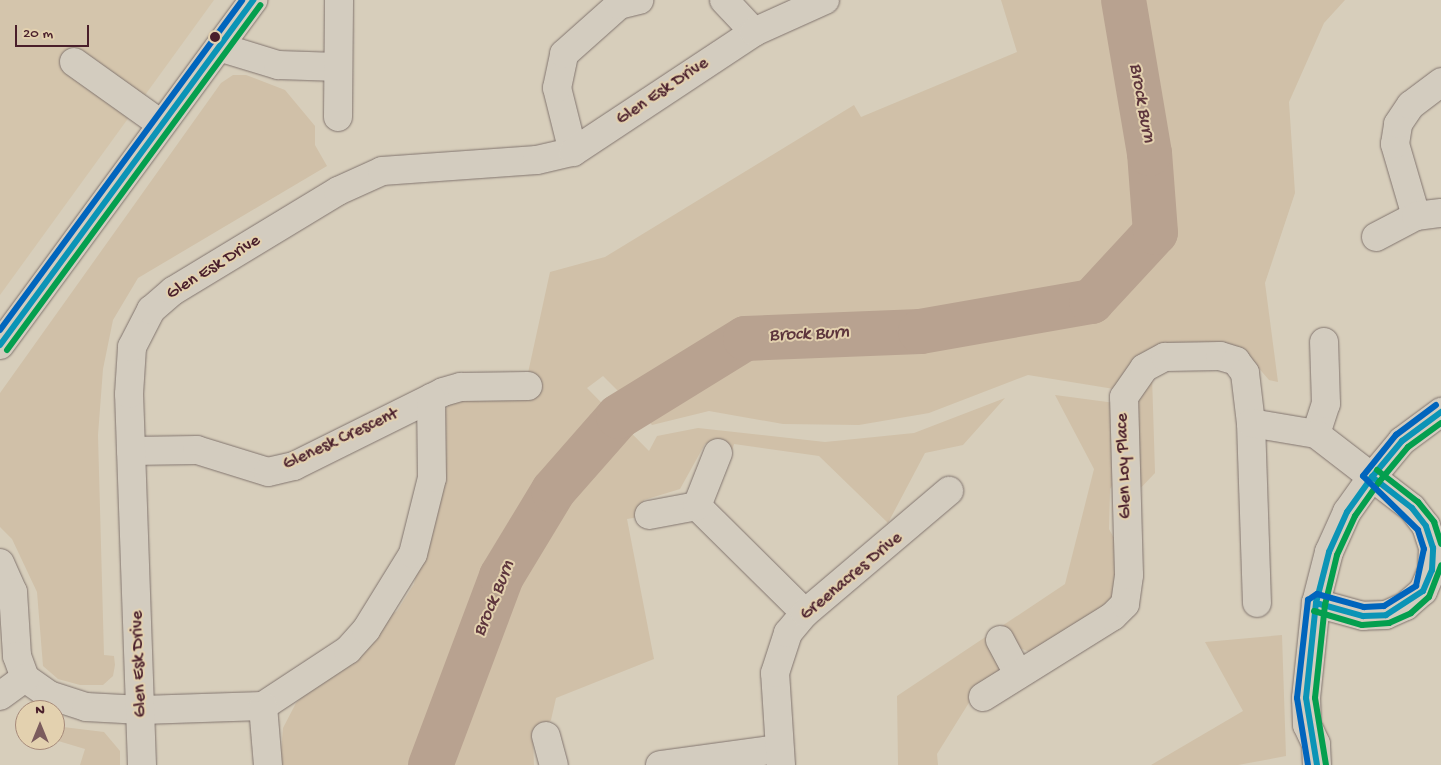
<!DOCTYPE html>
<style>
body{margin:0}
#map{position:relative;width:1441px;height:765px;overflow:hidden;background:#d7cebb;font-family:"Gochi Hand",sans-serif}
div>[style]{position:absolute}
.built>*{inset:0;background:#d4c5ac}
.green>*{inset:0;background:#d0c0a8}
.river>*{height:45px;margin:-22.5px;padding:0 22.5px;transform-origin:22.5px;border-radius:22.5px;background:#b8a290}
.roads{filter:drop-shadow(0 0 1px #82756f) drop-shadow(0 0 1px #82756f)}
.minor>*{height:28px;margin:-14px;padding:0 14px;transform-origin:14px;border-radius:14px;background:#d3ccbf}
.bus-1>*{height:6px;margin:-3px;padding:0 3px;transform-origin:3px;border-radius:3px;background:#0b94b6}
.bus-2>*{height:6px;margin:-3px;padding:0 3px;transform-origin:3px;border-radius:3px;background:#049f4f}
.bus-3>*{height:6px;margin:-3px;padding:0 3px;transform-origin:3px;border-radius:3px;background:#0065bd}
.dots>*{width:14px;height:14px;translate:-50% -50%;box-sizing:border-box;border:2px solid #e3d1af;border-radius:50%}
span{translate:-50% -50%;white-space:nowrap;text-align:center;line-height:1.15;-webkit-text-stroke:4px #e3d1af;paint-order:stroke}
.street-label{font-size:18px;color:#4a1f2b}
.water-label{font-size:19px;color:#5d353c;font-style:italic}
.north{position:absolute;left:15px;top:700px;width:50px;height:50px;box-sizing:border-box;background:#e3d1af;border:1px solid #a68a7a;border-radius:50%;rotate:0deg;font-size:14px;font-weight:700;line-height:20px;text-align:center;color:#4a1f2b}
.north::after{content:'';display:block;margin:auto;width:18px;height:22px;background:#7b5c5d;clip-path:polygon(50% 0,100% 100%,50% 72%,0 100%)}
.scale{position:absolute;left:15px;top:25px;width:74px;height:22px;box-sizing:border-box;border:2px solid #4a1f2b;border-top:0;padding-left:6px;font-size:15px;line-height:18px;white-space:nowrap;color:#4a1f2b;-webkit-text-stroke:4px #e3d1af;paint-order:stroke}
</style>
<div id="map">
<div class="built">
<div style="clip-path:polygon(0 0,214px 0,0 295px)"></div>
</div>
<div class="green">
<div style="clip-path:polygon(1001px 0,1345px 0,1324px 23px,1289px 102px,1295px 193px,1265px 283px,1278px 382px,1269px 380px,1243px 350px,1222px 351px,1114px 389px,1028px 375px,929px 413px,859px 425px,783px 424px,709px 411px,652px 425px,603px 376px,587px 388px,649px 451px,657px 436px,698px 428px,825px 442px,914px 433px,1005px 398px,963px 445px,925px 453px,888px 523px,819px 456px,734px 444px,732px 451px,717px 442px,705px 444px,680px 489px,644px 500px,639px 517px,627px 519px,654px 659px,556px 698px,551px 720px,533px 739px,534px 765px,280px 765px,283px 728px,296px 703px,379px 622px,397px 611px,414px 584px,436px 488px,446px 465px,445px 410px,451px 401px,528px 373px,550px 272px,605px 257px,854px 105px,861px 117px,1017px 52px)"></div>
<div style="clip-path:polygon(233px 75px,246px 75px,285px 90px,315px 126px,315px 145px,327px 166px,138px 278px,113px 320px,103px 369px,98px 435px,104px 655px,114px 656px,115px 665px,113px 676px,103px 685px,80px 685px,58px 679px,43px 666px,37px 592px,12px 539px,0 527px,0 393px,221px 83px)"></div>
<div style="clip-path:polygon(1152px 376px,1155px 473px,1132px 497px,1132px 391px)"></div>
<div style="clip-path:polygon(1055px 395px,1115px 403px,1120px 474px,1110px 489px,1109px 529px,1118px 545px,1119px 596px,1032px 653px,1020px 648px,1008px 631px,998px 677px,975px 693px,937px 754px,938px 765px,898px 765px,897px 696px,1065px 584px,1094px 469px)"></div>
<div style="clip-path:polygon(1282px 635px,1286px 756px,1238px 765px,1151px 765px,1243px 711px,1205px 642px)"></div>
<div style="clip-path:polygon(55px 726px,104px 732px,120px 751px,120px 765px,80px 765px,85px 749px,55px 740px)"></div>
</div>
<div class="river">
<div style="left:430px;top:765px;width:202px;rotate:-69.4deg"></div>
<div style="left:501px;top:576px;width:100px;rotate:-58.8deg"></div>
<div style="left:553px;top:490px;width:98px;rotate:-48.7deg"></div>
<div style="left:618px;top:416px;width:149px;rotate:-31.6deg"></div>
<div style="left:745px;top:338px;width:175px;rotate:-2.3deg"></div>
<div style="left:920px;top:331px;width:174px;rotate:-10deg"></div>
<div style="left:1091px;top:301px;width:94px;rotate:-47.2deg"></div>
<div style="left:1155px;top:232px;width:79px;rotate:-94.3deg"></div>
<div style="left:1149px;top:153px;width:155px;rotate:-99.6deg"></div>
</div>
<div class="roads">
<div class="minor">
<div style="left:724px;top:0;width:44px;rotate:46.8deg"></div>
<div style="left:219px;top:47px;width:62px;rotate:17deg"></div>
<div style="left:278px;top:65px;width:60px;rotate:1.9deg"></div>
<div style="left:74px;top:62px;width:107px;rotate:35.5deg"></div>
<div style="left:338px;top:117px;width:117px;rotate:-89.5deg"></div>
<div style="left:573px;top:152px;width:66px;rotate:-104deg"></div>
<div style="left:557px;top:88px;width:35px;rotate:-78deg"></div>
<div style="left:564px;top:54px;width:74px;rotate:-41.7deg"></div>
<div style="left:619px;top:5px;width:21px;rotate:-14deg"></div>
<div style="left:1416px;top:216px;width:75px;rotate:-106.3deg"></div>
<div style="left:1395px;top:144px;width:20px;rotate:-81deg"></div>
<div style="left:1398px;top:124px;width:23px;rotate:-56deg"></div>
<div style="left:1411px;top:105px;width:38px;rotate:-37deg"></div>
<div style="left:1376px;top:237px;width:45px;rotate:-27.7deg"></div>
<div style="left:1416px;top:216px;width:25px;rotate:-7deg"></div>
<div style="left:0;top:345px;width:428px;rotate:-53.7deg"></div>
<div style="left:1251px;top:423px;width:180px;rotate:88.1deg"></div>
<div style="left:1316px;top:434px;width:32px;rotate:-72deg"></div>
<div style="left:1326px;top:404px;width:62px;rotate:-91.8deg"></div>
<div style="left:131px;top:451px;width:66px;rotate:-0.9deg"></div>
<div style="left:197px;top:450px;width:74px;rotate:17.2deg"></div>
<div style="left:268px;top:472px;width:27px;rotate:-13deg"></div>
<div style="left:294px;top:466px;width:166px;rotate:-26.4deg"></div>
<div style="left:443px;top:392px;width:19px;rotate:-16deg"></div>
<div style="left:461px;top:387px;width:67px;rotate:-0.9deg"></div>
<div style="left:697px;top:506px;width:152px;rotate:44.7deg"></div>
<div style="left:649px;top:515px;width:49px;rotate:-10.6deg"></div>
<div style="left:697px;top:506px;width:57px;rotate:-68.4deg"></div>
<div style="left:0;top:563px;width:32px;rotate:66deg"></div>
<div style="left:13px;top:592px;width:64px;rotate:86.4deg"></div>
<div style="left:17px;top:656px;width:23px;rotate:70deg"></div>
<div style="left:25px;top:678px;width:29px;rotate:35deg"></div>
<div style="left:49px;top:695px;width:39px;rotate:18deg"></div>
<div style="left:86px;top:707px;width:56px;rotate:3.1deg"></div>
<div style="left:142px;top:710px;width:121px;rotate:-1.9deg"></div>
<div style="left:263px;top:706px;width:102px;rotate:-33.4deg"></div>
<div style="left:348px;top:650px;width:27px;rotate:-48deg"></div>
<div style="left:366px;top:630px;width:89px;rotate:-58.3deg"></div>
<div style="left:413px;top:554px;width:78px;rotate:-76deg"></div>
<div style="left:432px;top:478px;width:80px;rotate:-90.7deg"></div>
<div style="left:1000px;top:640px;width:38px;rotate:62deg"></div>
<div style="left:0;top:696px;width:31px;rotate:-36deg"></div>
<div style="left:983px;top:697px;width:153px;rotate:-31.9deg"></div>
<div style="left:1113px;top:616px;width:17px;rotate:-45deg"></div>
<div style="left:1125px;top:604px;width:29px;rotate:-82deg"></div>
<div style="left:1129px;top:575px;width:178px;rotate:-91.6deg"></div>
<div style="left:1124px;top:397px;width:35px;rotate:-55deg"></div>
<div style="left:1144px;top:368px;width:24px;rotate:-28deg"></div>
<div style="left:1165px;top:357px;width:55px;rotate:-1deg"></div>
<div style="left:1220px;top:356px;width:17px;rotate:17deg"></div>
<div style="left:1236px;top:361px;width:15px;rotate:53deg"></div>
<div style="left:1245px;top:373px;width:50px;rotate:83.2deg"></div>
<div style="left:1251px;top:423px;width:66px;rotate:9.6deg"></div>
<div style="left:1316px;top:434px;width:121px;rotate:37.6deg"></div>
<div style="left:1412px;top:508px;width:23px;rotate:52deg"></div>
<div style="left:1426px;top:526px;width:23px;rotate:72deg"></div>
<div style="left:1433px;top:548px;width:22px;rotate:93deg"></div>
<div style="left:1432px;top:570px;width:23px;rotate:113deg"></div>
<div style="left:1423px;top:591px;width:23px;rotate:139deg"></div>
<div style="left:1406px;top:606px;width:22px;rotate:156deg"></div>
<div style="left:1386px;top:615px;width:23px;rotate:178deg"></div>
<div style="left:1363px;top:616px;width:49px;rotate:-164.5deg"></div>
<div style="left:263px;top:706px;width:59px;rotate:85.2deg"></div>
<div style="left:546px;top:736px;width:30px;rotate:75deg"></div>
<div style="left:142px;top:765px;width:371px;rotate:-92deg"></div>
<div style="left:129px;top:394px;width:47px;rotate:-86.3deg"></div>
<div style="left:132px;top:347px;width:42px;rotate:-62.8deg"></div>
<div style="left:151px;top:310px;width:29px;rotate:-41deg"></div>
<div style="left:173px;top:291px;width:193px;rotate:-31.2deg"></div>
<div style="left:338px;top:191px;width:48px;rotate:-24.4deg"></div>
<div style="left:382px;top:171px;width:155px;rotate:-4.1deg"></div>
<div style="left:537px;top:160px;width:37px;rotate:-13deg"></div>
<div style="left:573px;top:152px;width:217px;rotate:-33.5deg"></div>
<div style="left:754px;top:32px;width:78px;rotate:-24.3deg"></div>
<div style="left:660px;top:765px;width:120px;rotate:-7.7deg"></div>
<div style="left:781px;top:765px;width:92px;rotate:-93.7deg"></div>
<div style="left:775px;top:673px;width:42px;rotate:-72deg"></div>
<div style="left:788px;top:633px;width:26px;rotate:-50deg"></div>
<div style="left:805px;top:613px;width:189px;rotate:-40.3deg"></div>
<div style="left:1317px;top:765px;width:21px;rotate:-93deg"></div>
<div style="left:1316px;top:744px;width:21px;rotate:-115deg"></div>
<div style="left:1307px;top:725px;width:27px;rotate:-92deg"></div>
<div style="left:1306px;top:698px;width:96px;rotate:-84deg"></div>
<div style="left:1316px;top:603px;width:53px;rotate:-75.7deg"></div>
<div style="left:1329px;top:552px;width:44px;rotate:-65.8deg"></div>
<div style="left:1347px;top:512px;width:43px;rotate:-54.5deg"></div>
<div style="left:1372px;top:477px;width:47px;rotate:-50.2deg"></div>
<div style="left:1402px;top:441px;width:49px;rotate:-36.6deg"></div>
</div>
</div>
<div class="bus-1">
<div style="left:0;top:345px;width:428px;rotate:-53.7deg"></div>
<div style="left:1316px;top:603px;width:49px;rotate:15.5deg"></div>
<div style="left:1363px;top:616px;width:23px;rotate:-2deg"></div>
<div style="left:1386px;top:615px;width:44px;rotate:-33deg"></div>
<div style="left:1423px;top:591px;width:23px;rotate:-67deg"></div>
<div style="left:1432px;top:570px;width:22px;rotate:-87deg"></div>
<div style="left:1433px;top:548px;width:23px;rotate:-108deg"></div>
<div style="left:1426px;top:526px;width:23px;rotate:-128deg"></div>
<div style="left:1412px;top:508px;width:51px;rotate:-142.2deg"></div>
<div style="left:1317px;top:765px;width:68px;rotate:-99.3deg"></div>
<div style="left:1306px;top:698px;width:96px;rotate:-84deg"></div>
<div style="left:1316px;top:603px;width:53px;rotate:-75.7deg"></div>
<div style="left:1329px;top:552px;width:44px;rotate:-65.8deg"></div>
<div style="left:1347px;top:512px;width:43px;rotate:-54.5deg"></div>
<div style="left:1372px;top:477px;width:47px;rotate:-50.2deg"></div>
<div style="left:1402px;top:441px;width:49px;rotate:-36.6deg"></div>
</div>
<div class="bus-2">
<div style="left:7px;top:350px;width:428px;rotate:-53.7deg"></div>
<div style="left:1377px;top:470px;width:52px;rotate:38deg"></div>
<div style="left:1418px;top:502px;width:26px;rotate:51deg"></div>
<div style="left:1434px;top:522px;width:23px;rotate:72deg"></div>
<div style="left:1314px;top:611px;width:50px;rotate:16.3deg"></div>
<div style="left:1362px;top:625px;width:27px;rotate:-4deg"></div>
<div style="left:1389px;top:623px;width:24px;rotate:-24deg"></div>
<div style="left:1411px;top:613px;width:24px;rotate:-42deg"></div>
<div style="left:1429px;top:597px;width:34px;rotate:-69deg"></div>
<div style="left:1326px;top:765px;width:68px;rotate:-99.3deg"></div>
<div style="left:1315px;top:698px;width:94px;rotate:-83.9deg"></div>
<div style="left:1325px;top:605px;width:51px;rotate:-76.5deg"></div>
<div style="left:1337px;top:555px;width:43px;rotate:-65.2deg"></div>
<div style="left:1355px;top:516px;width:42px;rotate:-54.8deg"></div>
<div style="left:1379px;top:482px;width:45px;rotate:-50.4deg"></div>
<div style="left:1408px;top:447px;width:41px;rotate:-36deg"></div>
</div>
<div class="bus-3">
<div style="left:0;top:330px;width:409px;rotate:-53.7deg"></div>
<div style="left:1308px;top:765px;width:68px;rotate:-99.3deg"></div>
<div style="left:1297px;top:698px;width:99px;rotate:-83.6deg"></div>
<div style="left:1308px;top:600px;width:11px;rotate:-34deg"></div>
<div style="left:1317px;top:594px;width:49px;rotate:15.5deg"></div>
<div style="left:1364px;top:607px;width:20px;rotate:-3deg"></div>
<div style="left:1384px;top:606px;width:38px;rotate:-32deg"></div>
<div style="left:1416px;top:586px;width:38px;rotate:-78deg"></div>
<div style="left:1424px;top:549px;width:20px;rotate:-108deg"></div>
<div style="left:1418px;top:530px;width:77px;rotate:-135.5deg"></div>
<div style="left:1363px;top:476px;width:53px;rotate:-51.2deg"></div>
<div style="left:1396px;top:435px;width:50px;rotate:-36.9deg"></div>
</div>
<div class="dots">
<div style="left:215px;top:37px;background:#4a1f2b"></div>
</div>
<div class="street-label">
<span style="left:663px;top:92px;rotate:-34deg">Glen Esk Drive</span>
<span style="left:214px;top:268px;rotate:-32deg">Glen Esk Drive</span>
<span style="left:341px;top:440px;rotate:-25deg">Glenesk Crescent</span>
<span style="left:1125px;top:466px;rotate:-92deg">Glen Loy Place</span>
<span style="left:852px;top:577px;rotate:-40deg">Greenacres Drive</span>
<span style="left:140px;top:664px;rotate:-92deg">Glen Esk Drive</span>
</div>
<div class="water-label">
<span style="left:1141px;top:103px;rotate:80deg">Brock Burn</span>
<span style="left:809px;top:335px;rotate:-2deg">Brock Burn</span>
<span style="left:495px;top:599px;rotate:-67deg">Brock Burn</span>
</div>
<div class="north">N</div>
<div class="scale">20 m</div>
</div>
